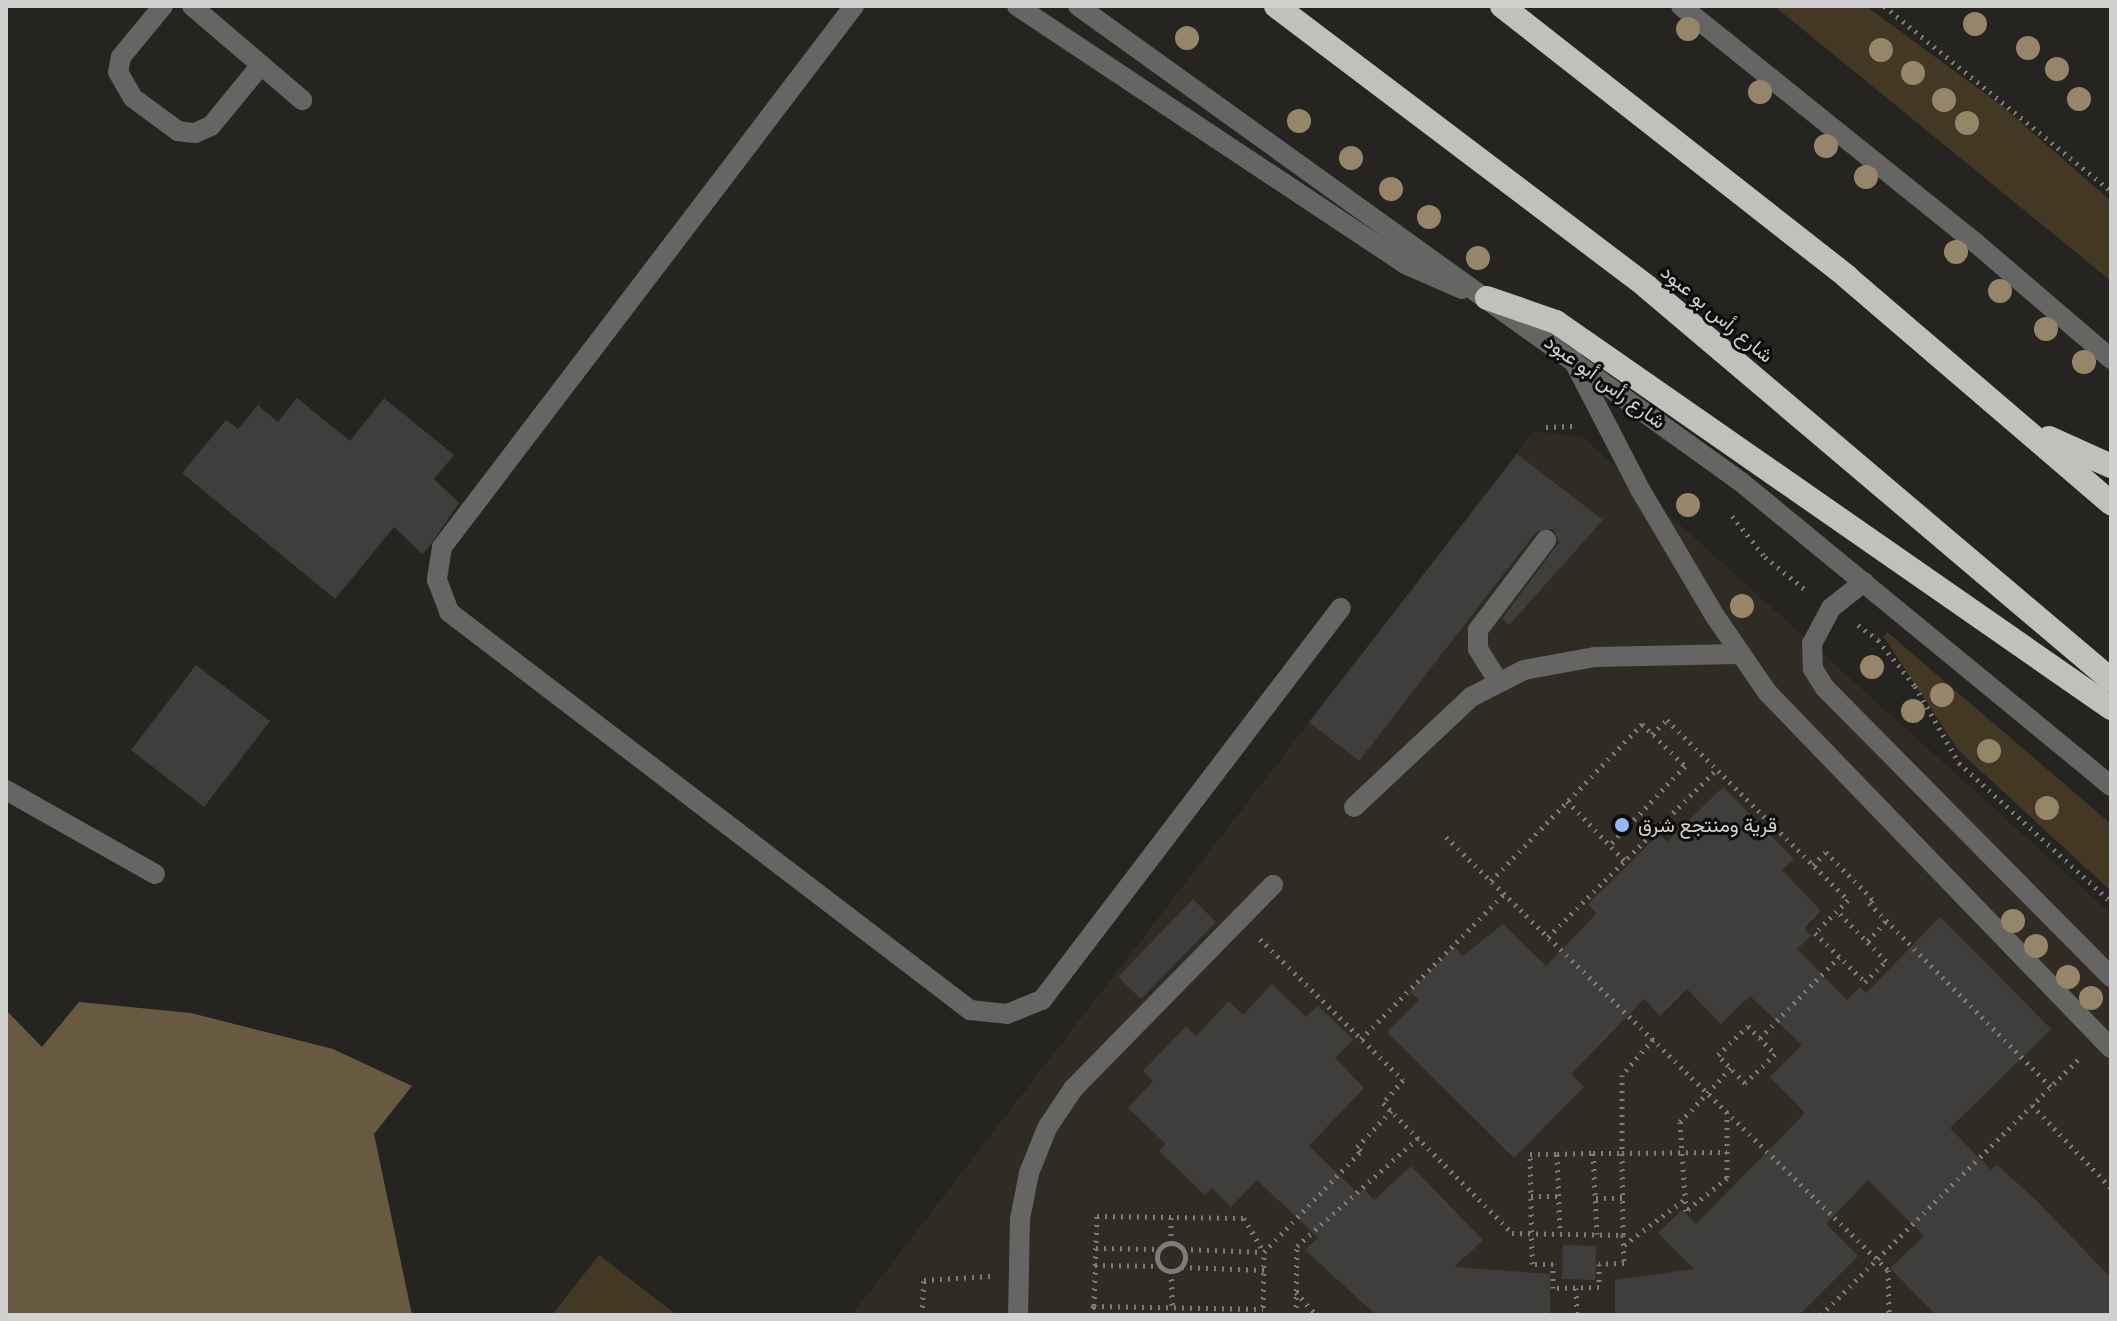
<!DOCTYPE html>
<meta charset="utf-8">
<style>
body{margin:0}
#map{position:relative;width:2117px;height:1321px;overflow:hidden;background:#252421;font-family:"Public Sans",Vazirmatn,sans-serif}
div>[style]{position:absolute}
.built>*{inset:0;background:#302c24}
.green>*{inset:0;background:#423824}
.water>*{inset:0;background:#675a41}
.building>*{inset:0;background:#3f3e3c}
.path>*{height:5px;margin-top:-2.5px;transform-origin:0;background:repeating-linear-gradient(90deg,#7d7c7b 0 2px,transparent 0 8px)}
.path>.ring{margin:-2.5px;padding:0;box-sizing:content-box;background:none;border:5px solid #7d7c7b;border-radius:50%}
.minor>*{height:20px;margin:-10px;padding:0 10px;transform-origin:10px;border-radius:10px;background:#656564}
.highway>*{height:24px;margin:-12px;padding:0 12px;transform-origin:12px;border-radius:12px;background:#c2c0bd}
.trees>*{width:24px;height:24px;margin:-12px;border-radius:50%;background:#958669}
.dots>*{width:22px;height:22px;translate:-50% -50%;box-sizing:border-box;border:4px solid #0e0d0c;border-radius:50%}
span{translate:-50% -50%;white-space:nowrap;text-align:center;line-height:1.15;-webkit-text-stroke:6px #0e0d0c;paint-order:stroke}
.street-label{font-size:20px;color:#d2d1d0}
.poi-label{font-size:20px;color:#d2d1d0}
.left{translate:0 -50%;text-align:left}
.frame{position:absolute;inset:0;border:8px solid #d2d1d0;pointer-events:none}
</style>
<div id="map">
<div class="built">
<div style="clip-path:polygon(1534px 431px,1583px 437px,2111px 914px,2111px 1315px,852px 1315px)"></div>
</div>
<div class="green">
<div style="clip-path:polygon(1774px 6px,1866px 6px,2002px 106px,2111px 201px,2111px 281px)"></div>
<div style="clip-path:polygon(1887px 632px,2111px 824px,2111px 891px,1958px 750px,1884px 637px)"></div>
<div style="clip-path:polygon(599px 1255px,677px 1315px,552px 1315px)"></div>
</div>
<div class="water">
<div style="clip-path:polygon(79px 1002px,191px 1013px,333px 1049px,412px 1086px,374px 1134px,412px 1315px,6px 1315px,6px 1010px,42px 1047px)"></div>
</div>
<div class="building">
<div style="clip-path:polygon(297px 398px,350px 441px,384px 398px,454px 455px,434px 479px,459px 503px,429px 547px,422px 554px,394px 527px,335px 599px,182px 473px,226px 420px,238px 429px,258px 405px,278px 422px)"></div>
<div style="clip-path:polygon(1517px 454px,1603px 520px,1509px 625px,1502px 619px,1559px 542px,1553px 529px,1536px 532px,1359px 761px,1309px 722px)"></div>
<div style="clip-path:polygon(196px 665px,270px 721px,204px 807px,131px 750px)"></div>
<div style="clip-path:polygon(1723px 787px,1794px 859px,1782px 870px,1821px 911px,1804px 928px,1811px 936px,1797px 949px,1847px 1000px,1860px 987px,1866px 993px,1940px 917px,2051px 1029px,1950px 1128px,1991px 1170px,1997px 1165px,2036px 1200px,2111px 1278px,2111px 1315px,1936px 1315px,1890px 1268px,1924px 1236px,1868px 1180px,1826px 1224px,1858px 1256px,1799px 1315px,1615px 1315px,1615px 1280px,1694px 1269px,1658px 1233px,1682px 1210px,1696px 1224px,1805px 1113px,1770px 1077px,1802px 1045px,1750px 996px,1721px 1024px,1687px 989px,1660px 1016px,1644px 999px,1571px 1074px,1584px 1087px,1514px 1158px,1387px 1032px,1419px 1000px,1410px 992px,1454px 947px,1463px 956px,1503px 924px,1546px 966px,1597px 913px,1588px 904px,1659px 834px,1667px 842px)"></div>
<div style="clip-path:polygon(1193px 899px,1216px 922px,1141px 999px,1118px 977px)"></div>
<div style="clip-path:polygon(1272px 984px,1306px 1017px,1318px 1006px,1354px 1040px,1335px 1058px,1364px 1088px,1309px 1146px,1359px 1194px,1364px 1189px,1374px 1200px,1411px 1166px,1483px 1240px,1454px 1267px,1550px 1274px,1550px 1315px,1376px 1315px,1305px 1250px,1318px 1238px,1257px 1180px,1231px 1207px,1212px 1188px,1205px 1195px,1159px 1151px,1166px 1144px,1128px 1108px,1153px 1081px,1143px 1071px,1186px 1026px,1196px 1036px,1229px 1001px,1243px 1015px)"></div>
<div style="clip-path:polygon(1563px 1245px,1596px 1246px,1595px 1280px,1562px 1279px)"></div>
</div>
<div class="path">
<div style="left:1884px;top:6px;width:293px;rotate:39.2deg"></div>
<div style="left:1546px;top:427px;width:27px;rotate:-2deg"></div>
<div style="left:1732px;top:516px;width:53px;rotate:51.2deg"></div>
<div style="left:1765px;top:557px;width:54px;rotate:39deg"></div>
<div style="left:1858px;top:625px;width:25px;rotate:37deg"></div>
<div style="left:1878px;top:640px;width:59px;rotate:51.2deg"></div>
<div style="left:1915px;top:686px;width:89px;rotate:60.3deg"></div>
<div style="left:1959px;top:763px;width:206px;rotate:42.4deg"></div>
<div style="left:1652px;top:734px;width:21px;rotate:-43deg"></div>
<div style="left:1667px;top:720px;width:255px;rotate:44.8deg"></div>
<div style="left:1848px;top:900px;width:47px;rotate:135deg"></div>
<div style="left:1815px;top:933px;width:70px;rotate:44.4deg"></div>
<div style="left:1865px;top:982px;width:30px;rotate:-45deg"></div>
<div style="left:1886px;top:961px;width:70px;rotate:-134.4deg"></div>
<div style="left:1567px;top:801px;width:83px;rotate:46deg"></div>
<div style="left:1446px;top:837px;width:619px;rotate:44.41deg"></div>
<div style="left:1888px;top:1270px;width:45px;rotate:88.7deg"></div>
<div style="left:1813px;top:865px;width:18px;rotate:-45deg"></div>
<div style="left:1826px;top:852px;width:67px;rotate:45.6deg"></div>
<div style="left:1873px;top:900px;width:5px;rotate:143deg"></div>
<div style="left:1869px;top:903px;width:259px;rotate:45.3deg"></div>
<div style="left:1491px;top:881px;width:218px;rotate:-46.1deg"></div>
<div style="left:1642px;top:724px;width:60px;rotate:44.3deg"></div>
<div style="left:1685px;top:766px;width:109px;rotate:133.5deg"></div>
<div style="left:1548px;top:937px;width:238px;rotate:-44.8deg"></div>
<div style="left:1260px;top:939px;width:201px;rotate:44.6deg"></div>
<div style="left:1403px;top:1080px;width:30px;rotate:131deg"></div>
<div style="left:1383px;top:1103px;width:183px;rotate:45.2deg"></div>
<div style="left:1512px;top:1233px;width:111px;rotate:1deg"></div>
<div style="left:1868px;top:941px;width:27px;rotate:-48deg"></div>
<div style="left:1748px;top:1026px;width:39px;rotate:46deg"></div>
<div style="left:1775px;top:1054px;width:42px;rotate:136deg"></div>
<div style="left:1745px;top:1083px;width:39px;rotate:-134deg"></div>
<div style="left:1718px;top:1055px;width:42px;rotate:-44deg"></div>
<div style="left:1760px;top:1038px;width:113px;rotate:-45.7deg"></div>
<div style="left:1361px;top:1039px;width:204px;rotate:-45.4deg"></div>
<div style="left:1653px;top:1039px;width:48px;rotate:130.7deg"></div>
<div style="left:1622px;top:1075px;width:78px;rotate:90deg"></div>
<div style="left:1622px;top:1153px;width:82px;rotate:89.3deg"></div>
<div style="left:1623px;top:1235px;width:28px;rotate:88deg"></div>
<div style="left:1624px;top:1263px;width:25px;rotate:178deg"></div>
<div style="left:1599px;top:1264px;width:23px;rotate:90deg"></div>
<div style="left:1599px;top:1287px;width:46px;rotate:178.8deg"></div>
<div style="left:1553px;top:1288px;width:24px;rotate:-90deg"></div>
<div style="left:1553px;top:1264px;width:21px;rotate:180deg"></div>
<div style="left:1532px;top:1264px;width:110px;rotate:-91deg"></div>
<div style="left:1530px;top:1154px;width:27px"></div>
<div style="left:1557px;top:1154px;width:36px;rotate:-2deg"></div>
<div style="left:1593px;top:1153px;width:29px"></div>
<div style="left:1622px;top:1153px;width:105px;rotate:-0.5deg"></div>
<div style="left:2032px;top:1105px;width:115px;rotate:46.4deg"></div>
<div style="left:1727px;top:1112px;width:66px;rotate:90deg"></div>
<div style="left:1727px;top:1178px;width:53px;rotate:141.2deg"></div>
<div style="left:1686px;top:1211px;width:89px;rotate:-93.9deg"></div>
<div style="left:1680px;top:1122px;width:74px;rotate:-46.6deg"></div>
<div style="left:1593px;top:1153px;width:81px;rotate:87.2deg"></div>
<div style="left:1557px;top:1154px;width:79px;rotate:87.8deg"></div>
<div style="left:1531px;top:1196px;width:27px"></div>
<div style="left:1596px;top:1198px;width:27px"></div>
<div style="left:1171px;top:1243px;width:26px;rotate:-90deg"></div>
<div class="ring" style="left:1157px;top:1243px;width:23px;height:23px"></div>
<div style="left:1624px;top:1245px;width:76px;rotate:-37deg"></div>
<div style="left:1096px;top:1248px;width:64px;rotate:0.9deg"></div>
<div style="left:1183px;top:1249px;width:80px;rotate:2.1deg"></div>
<div style="left:1095px;top:1265px;width:65px;rotate:0.9deg"></div>
<div style="left:1182px;top:1267px;width:82px;rotate:2.1deg"></div>
<div style="left:1171px;top:1271px;width:35px;rotate:88deg"></div>
<div style="left:1576px;top:1288px;width:27px;rotate:88deg"></div>
<div style="left:1296px;top:1292px;width:30px;rotate:49deg"></div>
<div style="left:1094px;top:1306px;width:169px;rotate:1deg"></div>
<div style="left:922px;top:1315px;width:35px;rotate:-87deg"></div>
<div style="left:924px;top:1280px;width:67px;rotate:-3.4deg"></div>
<div style="left:1088px;top:1315px;width:11px;rotate:-56deg"></div>
<div style="left:1094px;top:1306px;width:90px;rotate:-88.1deg"></div>
<div style="left:1097px;top:1216px;width:147px;rotate:0.8deg"></div>
<div style="left:1244px;top:1218px;width:39px;rotate:60deg"></div>
<div style="left:1263px;top:1315px;width:63px;rotate:-89.1deg"></div>
<div style="left:1264px;top:1252px;width:140px;rotate:-46.2deg"></div>
<div style="left:1361px;top:1151px;width:6px;rotate:-135deg"></div>
<div style="left:1357px;top:1147px;width:50px;rotate:-46.6deg"></div>
<div style="left:1296px;top:1315px;width:69px;rotate:-89.2deg"></div>
<div style="left:1297px;top:1246px;width:162px;rotate:-41.8deg"></div>
<div style="left:1821px;top:1315px;width:365px;rotate:-44.8deg"></div>
</div>
<div class="minor">
<div style="left:163px;top:6px;width:66px;rotate:129.5deg"></div>
<div style="left:121px;top:57px;width:15px;rotate:101deg"></div>
<div style="left:118px;top:72px;width:30px;rotate:60deg"></div>
<div style="left:133px;top:98px;width:56px;rotate:36.3deg"></div>
<div style="left:178px;top:131px;width:17px;rotate:7deg"></div>
<div style="left:195px;top:133px;width:17px;rotate:-24deg"></div>
<div style="left:211px;top:126px;width:79px;rotate:-50.7deg"></div>
<div style="left:192px;top:6px;width:145px;rotate:40.5deg"></div>
<div style="left:854px;top:6px;width:680px;rotate:127.29deg"></div>
<div style="left:442px;top:547px;width:33px;rotate:99deg"></div>
<div style="left:437px;top:580px;width:34px;rotate:69deg"></div>
<div style="left:449px;top:612px;width:656px;rotate:37.38deg"></div>
<div style="left:970px;top:1010px;width:37px;rotate:6deg"></div>
<div style="left:1007px;top:1014px;width:38px;rotate:-22deg"></div>
<div style="left:1042px;top:1000px;width:493px;rotate:-52.7deg"></div>
<div style="left:1017px;top:6px;width:466px;rotate:33.6deg"></div>
<div style="left:1405px;top:264px;width:62px;rotate:23.7deg"></div>
<div style="left:1078px;top:6px;width:816px;rotate:35.68deg"></div>
<div style="left:1741px;top:482px;width:479px;rotate:39.4deg"></div>
<div style="left:1681px;top:6px;width:380px;rotate:38.8deg"></div>
<div style="left:1977px;top:244px;width:177px;rotate:40.6deg"></div>
<div style="left:1573px;top:360px;width:148px;rotate:62.6deg"></div>
<div style="left:1641px;top:491px;width:145px;rotate:59.4deg"></div>
<div style="left:1715px;top:616px;width:92px;rotate:55.6deg"></div>
<div style="left:1767px;top:692px;width:495px;rotate:46deg"></div>
<div style="left:1864px;top:582px;width:42px;rotate:141.8deg"></div>
<div style="left:1831px;top:608px;width:40px;rotate:118deg"></div>
<div style="left:1812px;top:643px;width:26px;rotate:88deg"></div>
<div style="left:1813px;top:669px;width:22px;rotate:58deg"></div>
<div style="left:1825px;top:688px;width:407px;rotate:45.3deg"></div>
<div style="left:1498px;top:681px;width:38px;rotate:-122deg"></div>
<div style="left:1478px;top:649px;width:19px;rotate:-90deg"></div>
<div style="left:1478px;top:630px;width:113px;rotate:-52.9deg"></div>
<div style="left:6px;top:790px;width:171px;rotate:29.4deg"></div>
<div style="left:1354px;top:807px;width:161px;rotate:-43.2deg"></div>
<div style="left:1471px;top:697px;width:59px;rotate:-27deg"></div>
<div style="left:1524px;top:670px;width:72px;rotate:-10.4deg"></div>
<div style="left:1595px;top:657px;width:143px;rotate:-1.2deg"></div>
<div style="left:1018px;top:1315px;width:96px;rotate:-88.8deg"></div>
<div style="left:1020px;top:1219px;width:47px;rotate:-78.9deg"></div>
<div style="left:1029px;top:1173px;width:48px;rotate:-68.2deg"></div>
<div style="left:1047px;top:1128px;width:47px;rotate:-56.3deg"></div>
<div style="left:1073px;top:1089px;width:286px;rotate:-45.6deg"></div>
</div>
<div class="highway">
<div style="left:1276px;top:6px;width:465px;rotate:37.1deg"></div>
<div style="left:1647px;top:287px;width:608px;rotate:40.26deg"></div>
<div style="left:1502px;top:6px;width:439px;rotate:38.1deg"></div>
<div style="left:1847px;top:277px;width:348px;rotate:40.6deg"></div>
<div style="left:1487px;top:298px;width:73px;rotate:19.2deg"></div>
<div style="left:1556px;top:322px;width:676px;rotate:34.82deg"></div>
<div style="left:2049px;top:438px;width:68px;rotate:24.3deg"></div>
</div>
<div class="trees">
<div style="left:1975px;top:24px"></div>
<div style="left:1688px;top:29px"></div>
<div style="left:1187px;top:38px"></div>
<div style="left:2028px;top:48px"></div>
<div style="left:1881px;top:50px"></div>
<div style="left:2057px;top:69px"></div>
<div style="left:1913px;top:73px"></div>
<div style="left:1760px;top:92px"></div>
<div style="left:2079px;top:99px"></div>
<div style="left:1944px;top:100px"></div>
<div style="left:1299px;top:121px"></div>
<div style="left:1967px;top:123px"></div>
<div style="left:1826px;top:146px"></div>
<div style="left:1351px;top:158px"></div>
<div style="left:1866px;top:177px"></div>
<div style="left:1391px;top:189px"></div>
<div style="left:1429px;top:217px"></div>
<div style="left:1956px;top:252px"></div>
<div style="left:1478px;top:258px"></div>
<div style="left:2000px;top:291px"></div>
<div style="left:2046px;top:329px"></div>
<div style="left:2084px;top:362px"></div>
<div style="left:1688px;top:505px"></div>
<div style="left:1742px;top:606px"></div>
<div style="left:1872px;top:667px"></div>
<div style="left:1942px;top:695px"></div>
<div style="left:1913px;top:711px"></div>
<div style="left:1989px;top:751px"></div>
<div style="left:2047px;top:808px"></div>
<div style="left:2013px;top:921px"></div>
<div style="left:2036px;top:946px"></div>
<div style="left:2068px;top:977px"></div>
<div style="left:2091px;top:998px"></div>
</div>
<div class="dots">
<div style="left:1622px;top:825px;background:#94b7fd"></div>
</div>
<div class="street-label">
<span style="left:1717px;top:314px;rotate:40deg">شارع رأس بو عبود</span>
<span style="left:1605px;top:382px;rotate:36deg">شارع رأس أبو عبود</span>
</div>
<div class="poi-label">
<span class="left" style="left:1638px;top:825px">قرية ومنتجع شرق</span>
</div>
<div class="frame"></div>
</div>
